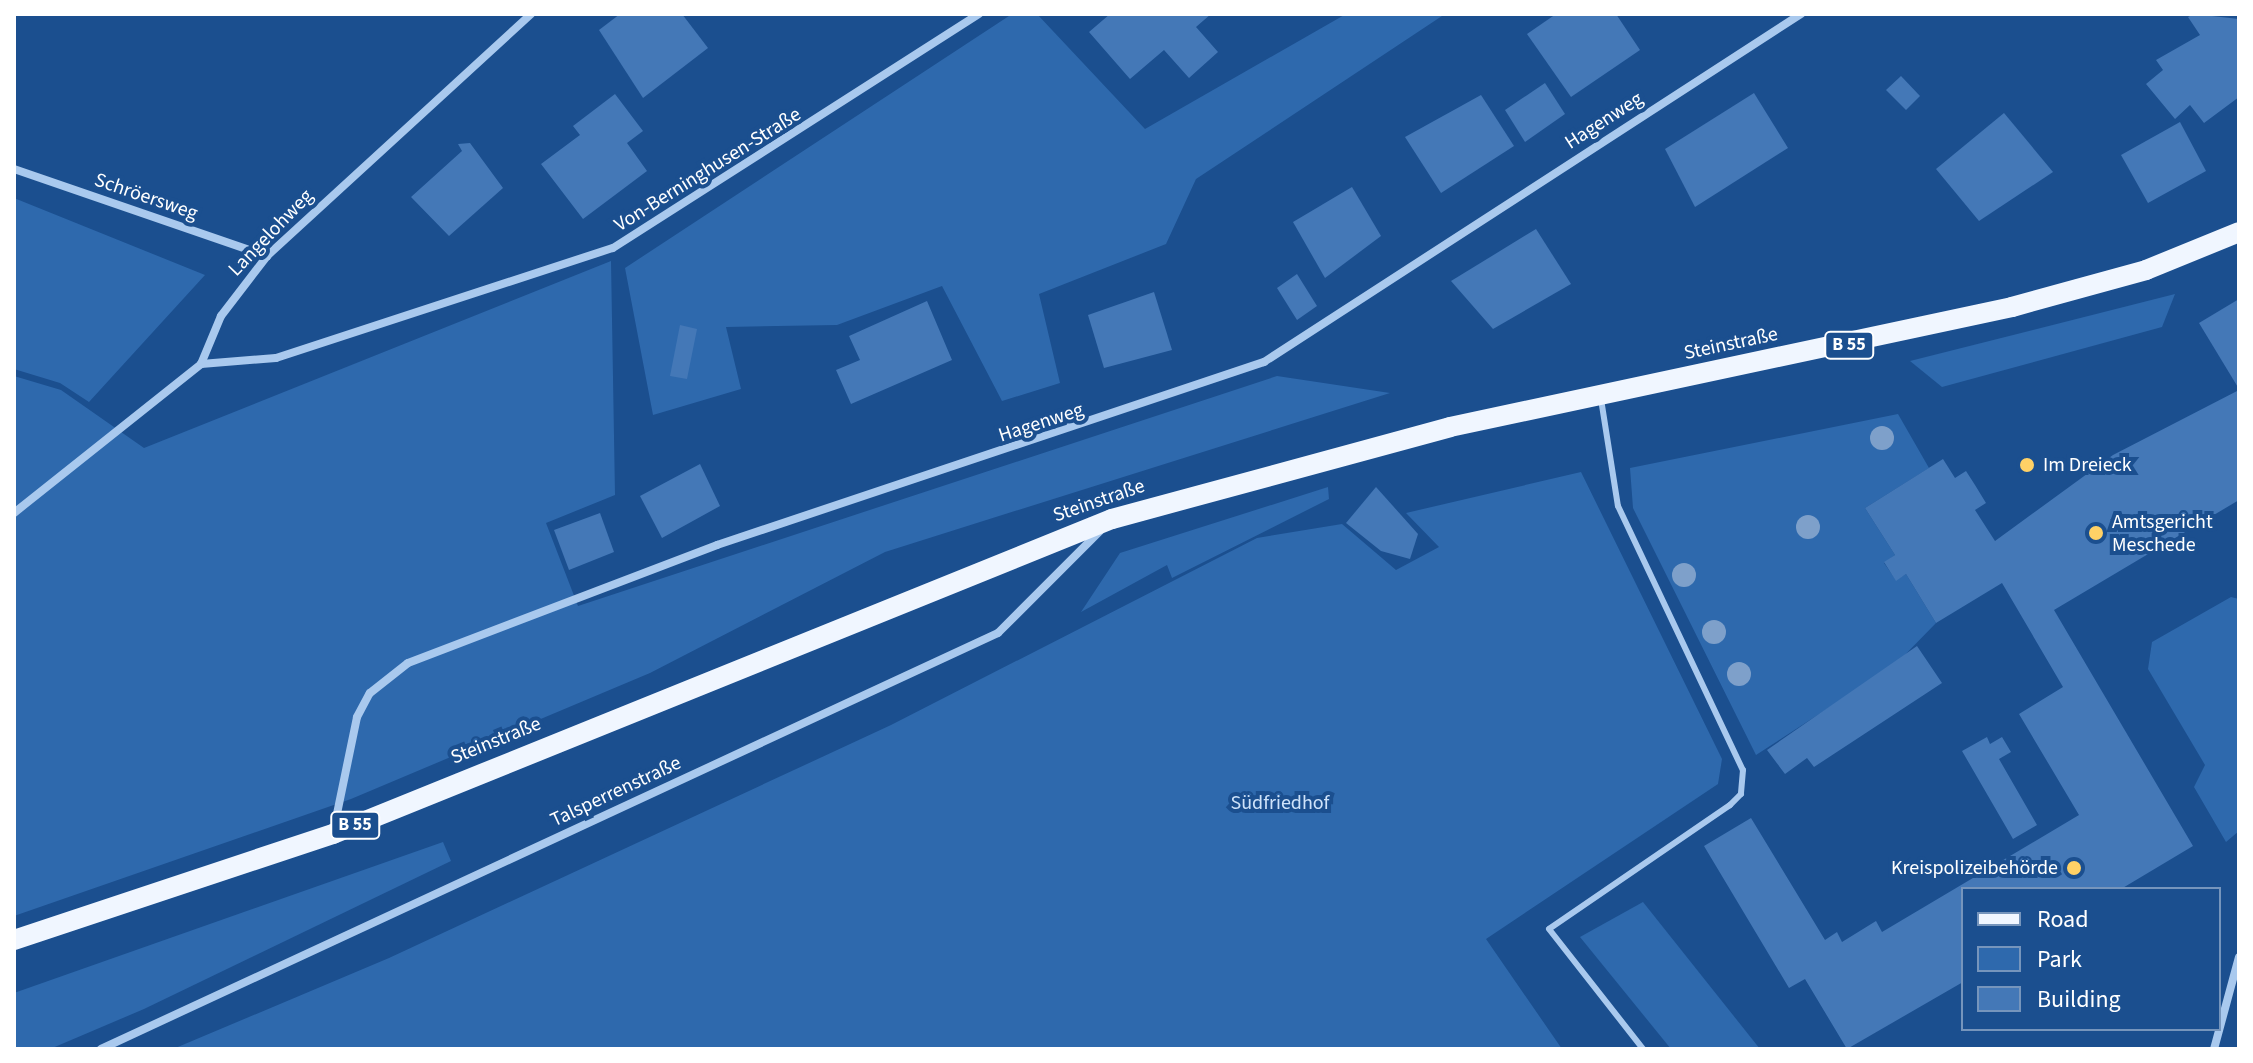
<!DOCTYPE html>
<meta charset="utf-8">
<style>
body{margin:0}
#map{position:relative;width:2253px;height:1063px;overflow:hidden;background:#1b4f8f;font-family:"Source Sans 3",sans-serif}
div>[style]{position:absolute}
.green>*{inset:0;background:#2e69ad}
.building>*{inset:0;background:#4478b7}
.lane>*{height:6px;margin:-3px;padding:0 3px;transform-origin:3px;border-radius:3px;background:#a9c9ee}
.street>*{height:8px;margin:-4px;padding:0 4px;transform-origin:4px;border-radius:4px;background:#a9c9ee}
.primary>*{height:20px;margin:-10px;padding:0 10px;transform-origin:10px;border-radius:10px;background:#f0f6ff}
.trees>*{width:24px;height:24px;margin:-12px;border-radius:50%;background:#7ea0ca}
.dots>*{width:22px;height:22px;translate:-50% -50%;box-sizing:border-box;border:4px solid #1b4f8f;border-radius:50%}
span{translate:-50% -50%;white-space:nowrap;text-align:center;line-height:1.15;-webkit-text-stroke:8px #1b4f8f;paint-order:stroke}
.shield-label span{padding:2px 6px;background:#1b4f8f;border:2px solid;border-radius:6px;-webkit-text-stroke-width:0}
.shield-label{font-size:18px;color:#fff;font-weight:700}
.street-label{font-size:20px;color:#fff}
.poi-label{font-size:20px;color:#fff}
.left{translate:0 -50%;text-align:left}
.right{translate:-100% -50%;text-align:right}
.park-label{font-size:20px;color:#cfe3fa}
.frame{position:absolute;inset:0;border:16px solid #fff;pointer-events:none}
.legend{position:absolute;left:1961px;top:887px;width:260px;height:144px;box-sizing:border-box;background:#1b4f8f;border:2px solid #7695bc;margin:0;padding:10px 14px;list-style:none;font-size:24px;color:#fff}
.legend li{display:flex;align-items:center;gap:16px;height:40px}
.legend b{width:40px;border:2px solid #7695bc}
</style>
<div id="map">
<div class="green">
<div style="clip-path:polygon(1012px 14px,1037px 14px,1145px 129px,1346px 14px,1445px 14px,1196px 179px,1166px 244px,1039px 294px,1060px 383px,1002px 401px,942px 286px,837px 325px,726px 327px,741px 389px,653px 415px,625px 268px)"></div>
<div style="clip-path:polygon(14px 198px,205px 275px,89px 402px,60px 383px,14px 369px)"></div>
<div style="clip-path:polygon(611px 261px,615px 495px,546px 523px,578px 606px,1277px 376px,1390px 393px,885px 552px,650px 673px,351px 799px,14px 916px,14px 376px,61px 390px,144px 448px)"></div>
<div style="clip-path:polygon(2175px 294px,2162px 327px,1942px 387px,1910px 361px)"></div>
<div style="clip-path:polygon(1898px 414px,1929px 468px,1865px 508px,1895px 555px,1884px 563px,1896px 580px,1906px 574px,1936px 623px,1896px 664px,1756px 755px,1633px 508px,1630px 468px)"></div>
<div style="clip-path:polygon(1581px 472px,1722px 759px,1718px 784px,1486px 939px,1562px 1049px,173px 1049px,389px 958px,891px 725px,1257px 538px,1342px 524px,1396px 570px,1439px 547px,1406px 513px)"></div>
<div style="clip-path:polygon(1328px 487px,1329px 499px,1172px 578px,1167px 565px,1081px 612px,1120px 553px)"></div>
<div style="clip-path:polygon(2231px 597px,2239px 599px,2239px 831px,2226px 842px,2194px 787px,2205px 765px,2148px 669px,2152px 642px)"></div>
<div style="clip-path:polygon(443px 842px,451px 861px,144px 1009px,50px 1049px,14px 1049px,14px 993px)"></div>
<div style="clip-path:polygon(1643px 902px,1760px 1049px,1671px 1049px,1580px 937px)"></div>
</div>
<div class="building">
<div style="clip-path:polygon(620px 14px,682px 14px,708px 48px,643px 98px,599px 30px)"></div>
<div style="clip-path:polygon(1110px 14px,1211px 14px,1196px 27px,1218px 52px,1189px 78px,1164px 50px,1130px 79px,1089px 32px)"></div>
<div style="clip-path:polygon(1556px 14px,1616px 14px,1640px 50px,1571px 97px,1527px 34px)"></div>
<div style="clip-path:polygon(2194px 14px,2239px 19px,2239px 97px,2204px 123px,2190px 105px,2175px 119px,2146px 84px,2163px 70px,2156px 60px,2200px 35px,2188px 17px)"></div>
<div style="clip-path:polygon(1901px 76px,1920px 96px,1906px 110px,1886px 90px)"></div>
<div style="clip-path:polygon(1545px 83px,1565px 114px,1525px 142px,1505px 110px)"></div>
<div style="clip-path:polygon(1754px 93px,1788px 148px,1695px 207px,1665px 149px)"></div>
<div style="clip-path:polygon(615px 94px,643px 131px,627px 143px,647px 171px,583px 219px,541px 164px,580px 135px,573px 126px)"></div>
<div style="clip-path:polygon(1481px 95px,1514px 146px,1441px 193px,1405px 137px)"></div>
<div style="clip-path:polygon(2004px 113px,2053px 172px,1979px 221px,1936px 169px)"></div>
<div style="clip-path:polygon(2180px 122px,2206px 171px,2148px 203px,2121px 155px)"></div>
<div style="clip-path:polygon(470px 143px,503px 188px,449px 236px,411px 197px,462px 151px,458px 144px)"></div>
<div style="clip-path:polygon(1352px 187px,1381px 236px,1325px 278px,1293px 222px)"></div>
<div style="clip-path:polygon(1536px 229px,1571px 284px,1493px 329px,1451px 281px)"></div>
<div style="clip-path:polygon(1297px 274px,1317px 306px,1297px 320px,1277px 288px)"></div>
<div style="clip-path:polygon(1154px 292px,1172px 350px,1104px 368px,1088px 315px)"></div>
<div style="clip-path:polygon(2239px 299px,2239px 389px,2199px 323px)"></div>
<div style="clip-path:polygon(927px 301px,952px 360px,851px 404px,836px 370px,860px 360px,849px 336px)"></div>
<div style="clip-path:polygon(680px 325px,697px 329px,687px 379px,670px 376px)"></div>
<div style="clip-path:polygon(2239px 390px,2239px 500px,2054px 610px,2193px 846px,2121px 889px,1963px 889px,1963px 982px,1847px 1049px,1805px 979px,1789px 988px,1704px 846px,1751px 818px,1825px 940px,1837px 932px,1842px 942px,1876px 921px,1882px 932px,2079px 815px,2019px 714px,2063px 687px,2002px 583px,1936px 623px,1906px 574px,1896px 581px,1884px 562px,1895px 555px,1865px 508px,1943px 459px,1955px 478px,1966px 471px,1975px 485px,1986px 503px,1975px 510px,1995px 541px,2113px 455px)"></div>
<div style="clip-path:polygon(700px 464px,720px 506px,662px 538px,640px 496px)"></div>
<div style="clip-path:polygon(1376px 487px,1418px 534px,1410px 559px,1381px 551px,1346px 523px)"></div>
<div style="clip-path:polygon(600px 513px,614px 552px,569px 570px,554px 530px)"></div>
<div style="clip-path:polygon(1917px 646px,1942px 683px,1814px 767px,1807px 758px,1785px 774px,1767px 750px)"></div>
<div style="clip-path:polygon(1987px 737px,1990px 744px,2002px 737px,2011px 752px,1999px 759px,2037px 825px,2013px 839px,1962px 751px)"></div>
</div>
<div class="lane">
<div style="left:1601px;top:399px;width:108px;rotate:81deg"></div>
<div style="left:1618px;top:506px;width:292px;rotate:64.7deg"></div>
<div style="left:1743px;top:770px;width:24px;rotate:95deg"></div>
<div style="left:1741px;top:794px;width:16px;rotate:135deg"></div>
<div style="left:1730px;top:805px;width:219px;rotate:145.6deg"></div>
<div style="left:1549px;top:929px;width:152px;rotate:51.9deg"></div>
</div>
<div class="street">
<div style="left:14px;top:169px;width:268px;rotate:19deg"></div>
<div style="left:201px;top:364px;width:75px;rotate:-4.6deg"></div>
<div style="left:276px;top:358px;width:354px;rotate:-18.1deg"></div>
<div style="left:613px;top:248px;width:434px;rotate:-32.6deg"></div>
<div style="left:14px;top:513px;width:239px;rotate:-38.5deg"></div>
<div style="left:201px;top:364px;width:52px;rotate:-67.4deg"></div>
<div style="left:221px;top:316px;width:76px;rotate:-52.5deg"></div>
<div style="left:267px;top:256px;width:358px;rotate:-42.5deg"></div>
<div style="left:333px;top:833px;width:118px;rotate:-78.3deg"></div>
<div style="left:357px;top:717px;width:27px;rotate:-62deg"></div>
<div style="left:370px;top:693px;width:48px;rotate:-38.3deg"></div>
<div style="left:408px;top:663px;width:331px;rotate:-20.9deg"></div>
<div style="left:717px;top:545px;width:577px;rotate:-18.5deg"></div>
<div style="left:1264px;top:362px;width:640px;rotate:-32.95deg"></div>
<div style="left:101px;top:1049px;width:989px;rotate:-24.88deg"></div>
<div style="left:998px;top:633px;width:144px;rotate:-45deg"></div>
<div style="left:2214px;top:1049px;width:95px;rotate:-74.8deg"></div>
</div>
<div class="primary">
<div style="left:14px;top:940px;width:336px;rotate:-18.4deg"></div>
<div style="left:333px;top:834px;width:840px;rotate:-22.02deg"></div>
<div style="left:1112px;top:519px;width:350px;rotate:-15.2deg"></div>
<div style="left:1450px;top:427px;width:575px;rotate:-12.05deg"></div>
<div style="left:2012px;top:307px;width:139px;rotate:-15.4deg"></div>
<div style="left:2146px;top:270px;width:100px;rotate:-22.2deg"></div>
</div>
<div class="trees">
<div style="left:1882px;top:438px"></div>
<div style="left:1808px;top:527px"></div>
<div style="left:1684px;top:575px"></div>
<div style="left:1714px;top:632px"></div>
<div style="left:1739px;top:674px"></div>
</div>
<div class="dots">
<div style="left:2027px;top:465px;background:#ffd166"></div>
<div style="left:2096px;top:533px;background:#ffd166"></div>
<div style="left:2074px;top:868px;background:#ffd166"></div>
</div>
<div class="shield-label">
<span style="left:1849px;top:345px">B 55</span>
<span style="left:355px;top:825px">B 55</span>
</div>
<div class="street-label">
<span style="left:1604px;top:121px;rotate:-33deg">Hagenweg</span>
<span style="left:708px;top:170px;rotate:-32deg">Von-Berninghusen-Straße</span>
<span style="left:146px;top:197px;rotate:19deg">Schröersweg</span>
<span style="left:271px;top:233px;rotate:-46deg">Langelohweg</span>
<span style="left:1731px;top:344px;rotate:-12deg">Steinstraße</span>
<span style="left:1041px;top:423px;rotate:-18deg">Hagenweg</span>
<span style="left:1099px;top:501px;rotate:-19deg">Steinstraße</span>
<span style="left:496px;top:741px;rotate:-22deg">Steinstraße</span>
<span style="left:616px;top:792px;rotate:-25deg">Talsperrenstraße</span>
</div>
<div class="poi-label">
<span class="left" style="left:2043px;top:465px">Im Dreieck</span>
<span class="left" style="left:2112px;top:534px">Amtsgericht<br>Meschede</span>
<span class="right" style="left:2058px;top:868px">Kreispolizeibehörde</span>
</div>
<div class="park-label">
<span style="left:1280px;top:803px">Südfriedhof</span>
</div>
<div class="frame"></div>
<ul class="legend">
<li><b style="height:10px;background:#f0f6ff"></b>Road</li>
<li><b style="height:22px;background:#2e69ad"></b>Park</li>
<li><b style="height:22px;background:#4478b7"></b>Building</li>
</ul>
</div>
